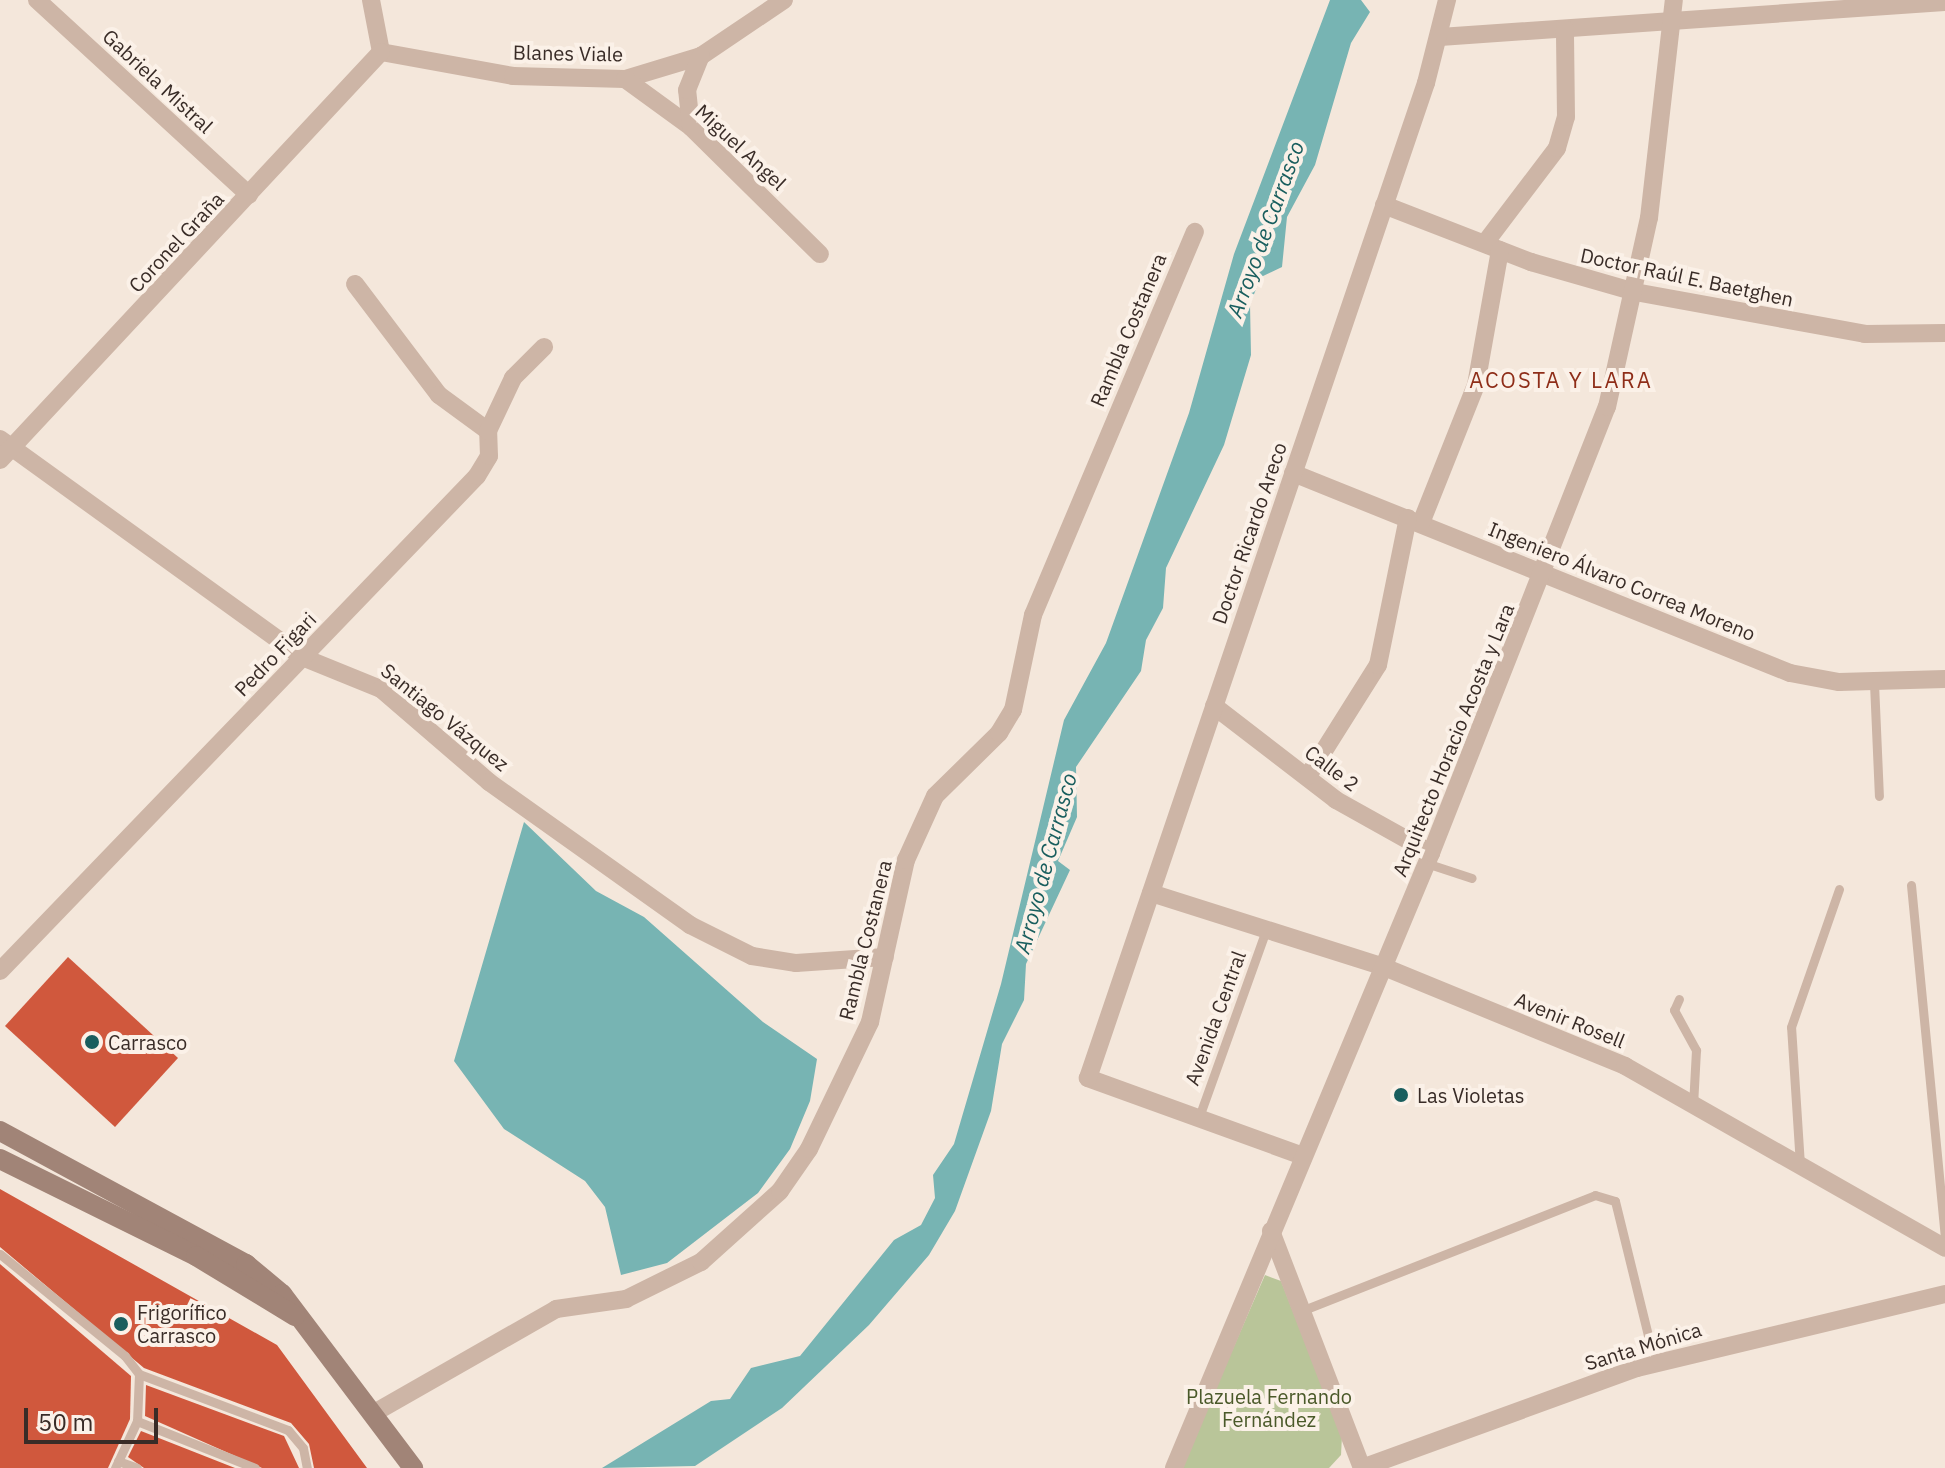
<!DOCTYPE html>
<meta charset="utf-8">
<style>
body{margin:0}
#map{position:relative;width:1945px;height:1468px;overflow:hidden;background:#f4e7db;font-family:"IBM Plex Sans",sans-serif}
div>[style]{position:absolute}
.green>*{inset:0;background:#b9c599}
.water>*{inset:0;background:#77b4b3}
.building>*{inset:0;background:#d0583d}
.lane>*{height:9px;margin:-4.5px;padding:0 4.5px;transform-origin:4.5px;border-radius:4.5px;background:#cdb5a6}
.street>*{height:18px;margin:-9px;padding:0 9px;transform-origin:9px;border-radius:9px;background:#cdb5a6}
.secondary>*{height:20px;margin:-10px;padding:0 10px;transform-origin:10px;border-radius:10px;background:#a18477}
.dots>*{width:22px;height:22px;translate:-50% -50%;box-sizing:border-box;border:4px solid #fbf1e8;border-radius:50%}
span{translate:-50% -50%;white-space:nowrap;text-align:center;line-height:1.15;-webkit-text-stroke:8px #fbf1e8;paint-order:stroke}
.street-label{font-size:20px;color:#392c27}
.poi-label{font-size:20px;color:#392c27}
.left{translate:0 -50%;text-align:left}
.park-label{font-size:20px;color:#4a5929}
.water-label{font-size:22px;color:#195e5e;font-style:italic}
.neighbourhood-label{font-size:22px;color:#8f2e19;letter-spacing:2px}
.scale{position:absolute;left:24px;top:1408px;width:134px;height:36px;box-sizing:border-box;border:4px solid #392c27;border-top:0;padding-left:10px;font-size:24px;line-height:28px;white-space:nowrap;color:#392c27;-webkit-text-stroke:6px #fbf1e8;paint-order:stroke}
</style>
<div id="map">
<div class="green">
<div style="clip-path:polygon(1265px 1275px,1281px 1281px,1342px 1436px,1341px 1455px,1329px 1468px,1181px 1468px)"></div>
</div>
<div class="water">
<div style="clip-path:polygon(1330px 0,1361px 0,1370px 12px,1351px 43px,1315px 165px,1287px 217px,1282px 267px,1261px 277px,1250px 304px,1251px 355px,1224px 445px,1166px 568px,1163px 608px,1146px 640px,1141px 671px,1076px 767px,1077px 817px,1058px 861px,1070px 870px,1026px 964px,1024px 1000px,1002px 1044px,991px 1111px,955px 1211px,929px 1255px,869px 1325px,782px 1408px,695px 1466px,602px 1468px,711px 1401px,730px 1399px,751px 1368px,800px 1356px,894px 1240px,921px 1225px,935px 1198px,933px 1175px,954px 1144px,1001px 984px,1064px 720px,1106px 643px,1189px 413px,1234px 254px)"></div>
<div style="clip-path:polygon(524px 822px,596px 891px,644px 917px,763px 1022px,817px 1059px,810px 1101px,790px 1149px,758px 1193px,667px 1263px,621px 1275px,605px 1207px,585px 1181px,504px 1129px,454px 1061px)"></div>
</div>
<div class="building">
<div style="clip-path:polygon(68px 957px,178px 1058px,115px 1127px,5px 1026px)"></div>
<div style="clip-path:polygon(0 1189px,277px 1345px,367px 1468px,314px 1468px,309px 1444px,291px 1423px,144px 1368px,0 1247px)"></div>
<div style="clip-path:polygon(0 1264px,131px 1376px,130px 1419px,108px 1468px,0 1468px)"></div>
<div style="clip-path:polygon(146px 1385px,284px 1436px,299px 1468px,262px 1468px,145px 1416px)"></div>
<div style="clip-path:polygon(141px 1431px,235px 1468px,144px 1468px,128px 1457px)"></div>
</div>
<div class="lane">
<div style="left:1874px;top:683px;width:113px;rotate:87.5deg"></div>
<div style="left:1426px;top:863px;width:48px;rotate:18.1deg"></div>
<div style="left:1911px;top:885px;width:357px;rotate:84.5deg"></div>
<div style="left:1679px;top:999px;width:12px;rotate:114deg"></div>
<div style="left:1674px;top:1010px;width:46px;rotate:61.2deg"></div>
<div style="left:1696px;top:1050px;width:55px;rotate:93.1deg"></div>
<div style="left:1199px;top:1117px;width:199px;rotate:-70.3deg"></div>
<div style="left:1800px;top:1165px;width:138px;rotate:-93.7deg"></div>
<div style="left:1791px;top:1027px;width:146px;rotate:-70.8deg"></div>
<div style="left:0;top:1254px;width:161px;rotate:39.2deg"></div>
<div style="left:125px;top:1356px;width:23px;rotate:52deg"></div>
<div style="left:139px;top:1374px;width:47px;rotate:92.4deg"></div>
<div style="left:137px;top:1421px;width:52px;rotate:115.1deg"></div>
<div style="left:1301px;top:1311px;width:316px;rotate:-21.5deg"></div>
<div style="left:1595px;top:1195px;width:21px;rotate:17deg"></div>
<div style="left:1615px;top:1201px;width:168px;rotate:76.2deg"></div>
<div style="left:139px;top:1374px;width:159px;rotate:20.6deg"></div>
<div style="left:288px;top:1430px;width:23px;rotate:50deg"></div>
<div style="left:303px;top:1448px;width:20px;rotate:79deg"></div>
<div style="left:137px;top:1421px;width:127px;rotate:21.7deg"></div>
<div style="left:118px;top:1461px;width:20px;rotate:20deg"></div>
</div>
<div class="street">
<div style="left:37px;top:0;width:288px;rotate:42.6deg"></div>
<div style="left:371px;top:0;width:53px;rotate:79.1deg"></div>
<div style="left:1440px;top:37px;width:506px;rotate:-3.96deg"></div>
<div style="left:381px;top:52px;width:134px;rotate:10.3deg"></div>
<div style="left:513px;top:76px;width:112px;rotate:1.5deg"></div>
<div style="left:625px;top:79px;width:79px;rotate:-16.8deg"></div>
<div style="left:701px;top:56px;width:100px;rotate:-34deg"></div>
<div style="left:625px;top:79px;width:82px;rotate:36deg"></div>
<div style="left:691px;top:127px;width:181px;rotate:44.6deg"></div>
<div style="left:691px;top:127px;width:37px;rotate:-96deg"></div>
<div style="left:687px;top:90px;width:37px;rotate:-68deg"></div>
<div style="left:1384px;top:205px;width:158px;rotate:21.2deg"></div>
<div style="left:1531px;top:262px;width:108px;rotate:16.1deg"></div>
<div style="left:1635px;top:292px;width:234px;rotate:10.3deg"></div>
<div style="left:1865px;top:334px;width:80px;rotate:-0.7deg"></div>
<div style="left:1485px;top:243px;width:119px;rotate:-52.8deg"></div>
<div style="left:1557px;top:148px;width:32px;rotate:-74deg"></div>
<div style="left:1566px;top:117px;width:88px;rotate:-90.7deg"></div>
<div style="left:355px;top:284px;width:139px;rotate:52.9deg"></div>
<div style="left:439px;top:395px;width:61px;rotate:36.3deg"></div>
<div style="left:0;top:439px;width:372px;rotate:35.8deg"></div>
<div style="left:302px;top:657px;width:85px;rotate:22.1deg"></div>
<div style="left:381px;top:689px;width:143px;rotate:40.7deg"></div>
<div style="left:489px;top:782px;width:247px;rotate:35.4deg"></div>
<div style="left:690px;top:925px;width:69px;rotate:26.6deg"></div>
<div style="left:752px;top:956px;width:45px;rotate:9deg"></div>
<div style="left:796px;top:963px;width:89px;rotate:-3.9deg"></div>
<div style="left:0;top:460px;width:558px;rotate:-46.96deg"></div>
<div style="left:1293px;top:473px;width:536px;rotate:21.92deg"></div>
<div style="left:1790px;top:673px;width:50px;rotate:10.4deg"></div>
<div style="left:1839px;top:682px;width:106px;rotate:-1.6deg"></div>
<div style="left:1421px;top:523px;width:149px;rotate:-68.3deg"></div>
<div style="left:1476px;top:385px;width:137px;rotate:-79.9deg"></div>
<div style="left:1214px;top:706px;width:154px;rotate:37.6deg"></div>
<div style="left:1336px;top:800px;width:109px;rotate:29.2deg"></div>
<div style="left:1308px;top:776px;width:131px;rotate:-57.8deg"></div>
<div style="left:1378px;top:665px;width:150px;rotate:-78.5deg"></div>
<div style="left:1151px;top:893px;width:244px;rotate:17.6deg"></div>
<div style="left:1384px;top:967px;width:261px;rotate:22.3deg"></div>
<div style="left:1625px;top:1066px;width:368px;rotate:29.6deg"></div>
<div style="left:0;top:971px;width:687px;rotate:-46.06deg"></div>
<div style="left:477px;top:476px;width:23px;rotate:-59deg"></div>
<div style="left:489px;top:456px;width:25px;rotate:-92deg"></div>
<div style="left:488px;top:431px;width:59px;rotate:-64.7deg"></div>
<div style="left:513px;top:378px;width:44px;rotate:-45deg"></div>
<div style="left:1303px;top:1156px;width:229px;rotate:-160.1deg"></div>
<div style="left:1088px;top:1078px;width:1051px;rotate:-71.24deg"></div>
<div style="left:1426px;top:83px;width:86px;rotate:-75.8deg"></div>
<div style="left:1271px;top:1231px;width:254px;rotate:69deg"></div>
<div style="left:374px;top:1413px;width:210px;rotate:-29.7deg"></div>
<div style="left:556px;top:1309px;width:71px;rotate:-8.1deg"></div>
<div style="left:626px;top:1299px;width:84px;rotate:-26.3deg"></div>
<div style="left:701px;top:1262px;width:106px;rotate:-41.9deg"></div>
<div style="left:780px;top:1191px;width:51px;rotate:-55.4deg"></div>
<div style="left:809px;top:1149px;width:141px;rotate:-64.3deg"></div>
<div style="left:870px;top:1022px;width:166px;rotate:-77.5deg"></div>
<div style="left:906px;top:860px;width:70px;rotate:-65.6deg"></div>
<div style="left:935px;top:796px;width:90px;rotate:-44.5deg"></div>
<div style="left:999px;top:733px;width:27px;rotate:-59deg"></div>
<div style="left:1013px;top:710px;width:97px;rotate:-78.1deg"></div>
<div style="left:1033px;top:615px;width:416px;rotate:-67.1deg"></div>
<div style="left:1174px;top:1468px;width:667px;rotate:-67.32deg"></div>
<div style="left:1431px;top:853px;width:479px;rotate:-68.5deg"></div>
<div style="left:1607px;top:407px;width:194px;rotate:-77.5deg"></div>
<div style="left:1649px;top:218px;width:219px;rotate:-83.5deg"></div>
<div style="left:1362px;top:1468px;width:293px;rotate:-20deg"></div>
<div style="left:1637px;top:1368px;width:317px;rotate:-13.5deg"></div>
</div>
<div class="secondary">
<div style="left:0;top:1131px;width:280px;rotate:28.4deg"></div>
<div style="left:246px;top:1264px;width:47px;rotate:39.8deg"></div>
<div style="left:282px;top:1294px;width:218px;rotate:53deg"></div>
<div style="left:0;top:1159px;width:219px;rotate:26.3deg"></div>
<div style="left:196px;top:1256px;width:116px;rotate:31.2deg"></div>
</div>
<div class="dots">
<div style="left:92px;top:1042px;background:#195e5e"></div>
<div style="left:1401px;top:1095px;background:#195e5e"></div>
<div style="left:121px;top:1324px;background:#195e5e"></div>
</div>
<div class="street-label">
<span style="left:568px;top:53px;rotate:1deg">Blanes Viale</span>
<span style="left:158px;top:81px;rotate:43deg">Gabriela Mistral</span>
<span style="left:741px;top:147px;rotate:43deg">Miguel Angel</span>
<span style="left:176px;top:242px;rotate:-47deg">Coronel Graña</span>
<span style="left:1687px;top:277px;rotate:12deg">Doctor Raúl E. Baetghen</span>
<span style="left:1128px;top:330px;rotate:-67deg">Rambla Costanera</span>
<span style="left:1249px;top:533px;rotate:-71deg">Doctor Ricardo Areco</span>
<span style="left:1622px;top:581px;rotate:22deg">Ingeniero Álvaro Correa Moreno</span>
<span style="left:275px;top:654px;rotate:-46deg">Pedro Figari</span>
<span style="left:445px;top:717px;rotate:39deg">Santiago Vázquez</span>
<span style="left:1453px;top:740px;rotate:-68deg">Arquitecto Horacio Acosta y Lara</span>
<span style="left:1332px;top:768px;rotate:37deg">Calle 2</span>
<span style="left:865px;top:940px;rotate:-76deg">Rambla Costanera</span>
<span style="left:1215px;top:1018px;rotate:-70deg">Avenida Central</span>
<span style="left:1570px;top:1020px;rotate:22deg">Avenir Rosell</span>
<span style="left:1643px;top:1346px;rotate:-17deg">Santa Mónica</span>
</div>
<div class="poi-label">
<span class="left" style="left:108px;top:1042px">Carrasco</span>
<span class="left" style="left:1417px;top:1095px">Las Violetas</span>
<span class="left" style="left:137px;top:1324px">Frigorífico<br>Carrasco</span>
</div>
<div class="park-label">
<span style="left:1269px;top:1408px">Plazuela Fernando<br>Fernández</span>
</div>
<div class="water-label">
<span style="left:1265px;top:229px;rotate:-70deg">Arroyo de Carrasco</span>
<span style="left:1045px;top:863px;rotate:-75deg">Arroyo de Carrasco</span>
</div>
<div class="neighbourhood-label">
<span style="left:1561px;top:380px">ACOSTA Y LARA</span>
</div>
<div class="scale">50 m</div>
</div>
